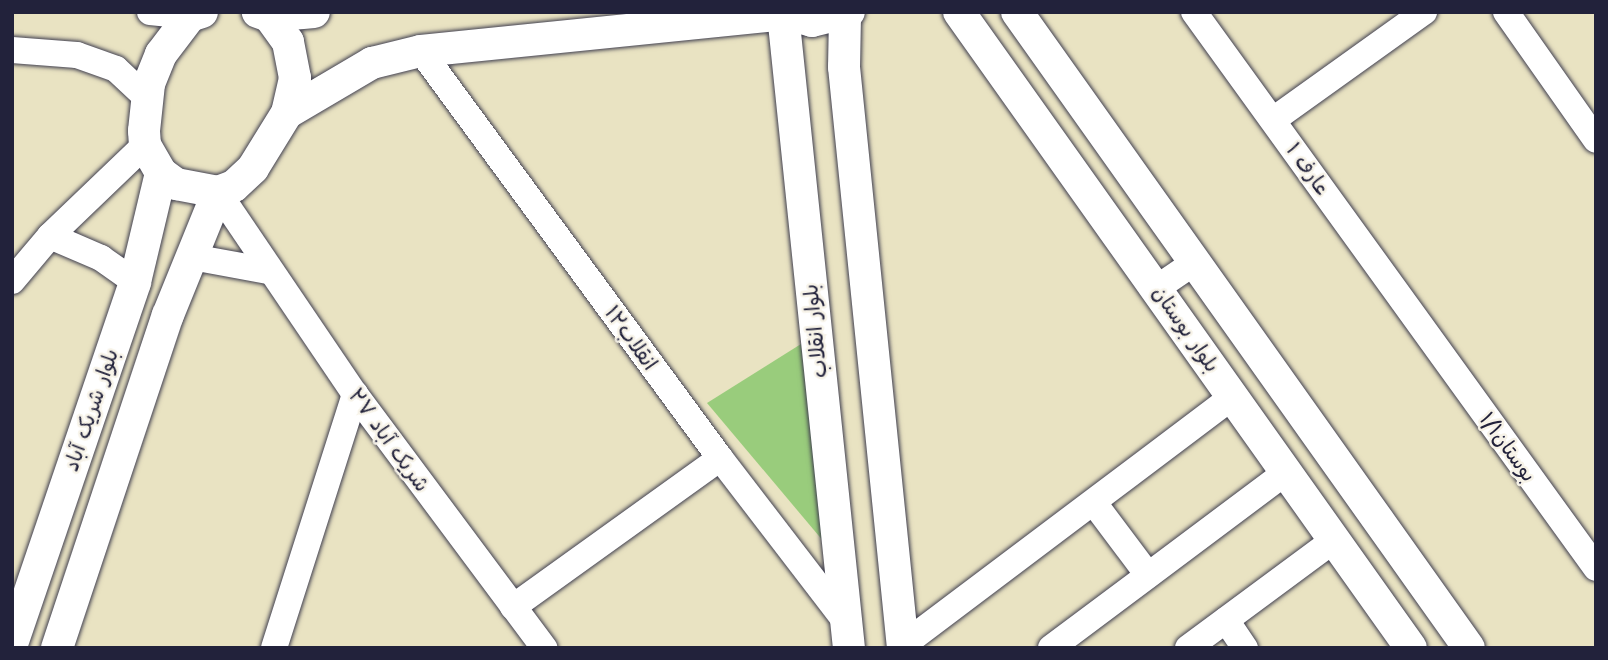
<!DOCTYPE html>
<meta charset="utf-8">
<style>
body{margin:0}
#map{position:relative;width:1608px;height:660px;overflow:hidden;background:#e9e3c2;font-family:"Shantell Sans","Playpen Sans Arabic",sans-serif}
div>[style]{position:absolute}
.green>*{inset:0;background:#99cc7c}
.roads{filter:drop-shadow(0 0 2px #403f4f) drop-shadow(0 0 2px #403f4f)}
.minor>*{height:26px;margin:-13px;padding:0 13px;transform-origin:13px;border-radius:13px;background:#fff}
.tertiary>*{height:32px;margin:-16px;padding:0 16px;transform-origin:16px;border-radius:16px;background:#fff}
span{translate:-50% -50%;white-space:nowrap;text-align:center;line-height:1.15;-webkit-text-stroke:5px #f7f3e8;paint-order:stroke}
.street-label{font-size:21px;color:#22223b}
.frame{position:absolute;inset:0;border:14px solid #22223b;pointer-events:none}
</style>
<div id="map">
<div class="green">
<div style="clip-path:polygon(801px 344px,824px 542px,707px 403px)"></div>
</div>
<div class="roads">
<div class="minor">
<div style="left:150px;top:12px;width:40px;rotate:5.7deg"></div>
<div style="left:1194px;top:12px;width:686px;rotate:54.13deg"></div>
<div style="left:1506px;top:12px;width:156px;rotate:54.9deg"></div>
<div style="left:12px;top:50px;width:65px;rotate:4.4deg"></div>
<div style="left:77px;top:55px;width:41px;rotate:19.7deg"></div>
<div style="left:116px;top:69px;width:44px;rotate:43.2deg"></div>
<div style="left:421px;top:51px;width:505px;rotate:53.7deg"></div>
<div style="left:720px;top:458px;width:205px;rotate:52.5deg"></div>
<div style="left:1273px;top:120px;width:186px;rotate:-35.6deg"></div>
<div style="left:218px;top:192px;width:244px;rotate:55.9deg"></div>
<div style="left:355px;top:394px;width:317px;rotate:53.3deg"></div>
<div style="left:50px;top:236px;width:56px;rotate:23.3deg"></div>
<div style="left:101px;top:258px;width:42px;rotate:35.2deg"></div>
<div style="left:192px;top:257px;width:77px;rotate:10.4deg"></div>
<div style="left:12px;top:281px;width:59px;rotate:-49.8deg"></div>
<div style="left:50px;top:236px;width:132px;rotate:-43.8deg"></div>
<div style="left:1157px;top:288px;width:46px;rotate:-34.4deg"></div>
<div style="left:1094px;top:503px;width:90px;rotate:53.1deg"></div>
<div style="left:513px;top:607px;width:255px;rotate:-35.7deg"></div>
<div style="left:1226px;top:620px;width:34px;rotate:56deg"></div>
<div style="left:903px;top:645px;width:414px;rotate:-37deg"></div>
<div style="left:274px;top:648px;width:267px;rotate:-72.3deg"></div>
<div style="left:1051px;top:648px;width:294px;rotate:-36.8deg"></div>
<div style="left:1188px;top:648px;width:182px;rotate:-36.5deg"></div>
</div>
<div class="tertiary">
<div style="left:202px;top:12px;width:13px;rotate:162deg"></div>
<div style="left:190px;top:16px;width:48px;rotate:127.3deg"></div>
<div style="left:161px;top:54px;width:32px;rotate:112deg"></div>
<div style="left:149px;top:84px;width:47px;rotate:96.1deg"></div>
<div style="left:144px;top:131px;width:14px;rotate:86deg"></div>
<div style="left:145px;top:145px;width:32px;rotate:60deg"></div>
<div style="left:161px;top:173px;width:19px;rotate:36deg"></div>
<div style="left:176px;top:184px;width:43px;rotate:10.8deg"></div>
<div style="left:218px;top:192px;width:17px;rotate:-21deg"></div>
<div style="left:234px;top:186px;width:26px;rotate:-43deg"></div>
<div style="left:253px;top:168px;width:65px;rotate:-58.3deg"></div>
<div style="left:287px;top:113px;width:36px;rotate:-77deg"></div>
<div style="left:295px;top:78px;width:37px;rotate:-101deg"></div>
<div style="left:288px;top:42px;width:32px;rotate:-126deg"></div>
<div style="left:269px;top:16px;width:12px;rotate:-160deg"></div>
<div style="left:779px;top:12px;width:34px;rotate:15deg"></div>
<div style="left:812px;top:21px;width:38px;rotate:-14deg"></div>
<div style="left:959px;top:12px;width:780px;rotate:54.6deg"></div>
<div style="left:1017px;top:12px;width:780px;rotate:54.6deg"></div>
<div style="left:269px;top:16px;width:45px;rotate:-5.1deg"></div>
<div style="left:845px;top:16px;width:51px;rotate:91.1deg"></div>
<div style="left:844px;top:67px;width:584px;rotate:84.2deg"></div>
<div style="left:287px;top:113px;width:99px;rotate:-30.5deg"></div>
<div style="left:372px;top:63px;width:50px;rotate:-13.8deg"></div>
<div style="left:421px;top:51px;width:364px;rotate:-5.8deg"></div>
<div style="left:783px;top:14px;width:637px;rotate:84.06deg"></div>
<div style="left:12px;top:644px;width:382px;rotate:-71.2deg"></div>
<div style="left:135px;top:282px;width:112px;rotate:-76.6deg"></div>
<div style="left:57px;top:648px;width:351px;rotate:-71.6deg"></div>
<div style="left:168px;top:315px;width:133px;rotate:-67.9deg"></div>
</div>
</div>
<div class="street-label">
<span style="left:1308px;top:169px;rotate:54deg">عارف ۱</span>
<span style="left:1186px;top:329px;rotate:55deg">بلوار بوستان</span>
<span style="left:815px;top:331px;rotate:-96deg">بلوار انقلاب</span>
<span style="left:631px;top:338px;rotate:54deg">انقلاب۱۲</span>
<span style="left:91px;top:410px;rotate:-71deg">بلوار شریک آباد</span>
<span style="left:389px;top:440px;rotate:54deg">شریک آباد ۲۷</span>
<span style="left:1508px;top:447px;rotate:54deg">بوستان۱/۱</span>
</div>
<div class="frame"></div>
</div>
